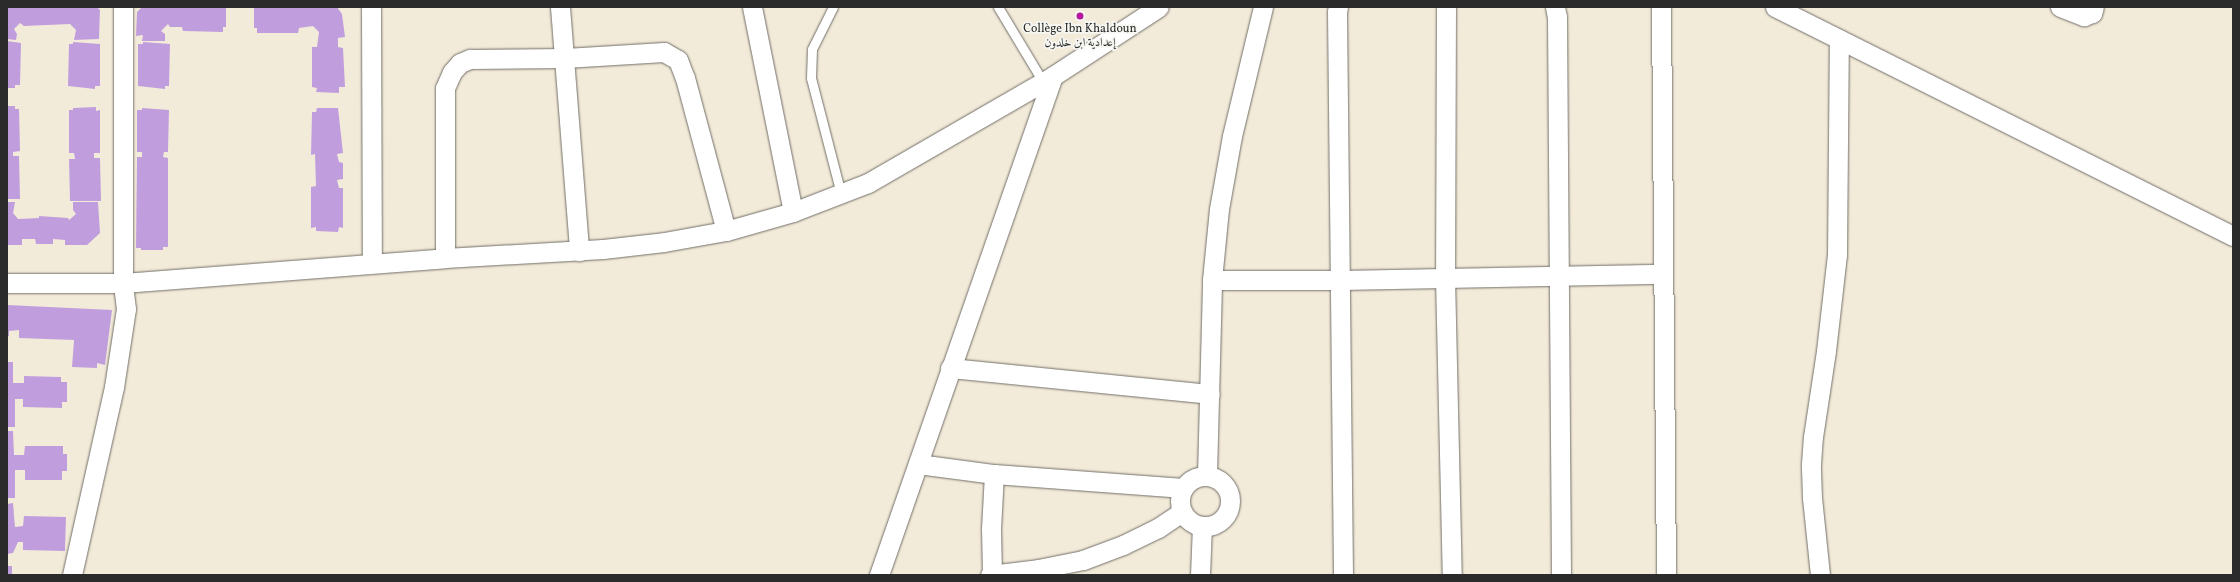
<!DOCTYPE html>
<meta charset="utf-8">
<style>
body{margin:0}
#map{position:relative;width:2240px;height:582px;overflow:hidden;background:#f3ebd9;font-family:Vollkorn,Amiri,serif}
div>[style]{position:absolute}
.building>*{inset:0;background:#c09ede}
.roads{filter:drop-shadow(0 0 1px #716e68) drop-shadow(0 0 1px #716e68)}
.service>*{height:9px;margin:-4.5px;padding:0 4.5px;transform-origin:4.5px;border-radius:4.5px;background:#fff}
.minor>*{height:19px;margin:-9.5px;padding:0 9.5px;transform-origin:9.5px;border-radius:9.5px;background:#fff}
.minor>.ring{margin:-9.5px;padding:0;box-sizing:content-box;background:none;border:19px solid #fff;border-radius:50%}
.dots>*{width:11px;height:11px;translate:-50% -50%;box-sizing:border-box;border:2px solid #f6f6f2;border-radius:50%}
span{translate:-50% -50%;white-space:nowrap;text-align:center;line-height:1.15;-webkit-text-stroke:3.5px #f6f6f2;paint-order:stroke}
.poi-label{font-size:12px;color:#2b2b2b}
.frame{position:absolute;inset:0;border:8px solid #2b2b2b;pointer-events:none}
</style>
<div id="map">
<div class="building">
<div style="clip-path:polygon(7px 7px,97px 7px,100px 10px,99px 39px,74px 40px,76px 30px,70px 24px,24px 26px,20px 23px,14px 29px,17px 34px,16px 40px,7px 39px)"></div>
<div style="clip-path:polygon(142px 7px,226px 7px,226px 27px,223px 27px,223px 32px,183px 31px,182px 27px,170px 27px,168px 24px,161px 31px,165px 34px,165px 41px,142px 41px,143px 35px,136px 36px,137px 12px)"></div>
<div style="clip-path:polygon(254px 7px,337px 7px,342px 14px,345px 37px,338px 38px,338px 47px,343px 48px,345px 87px,339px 87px,339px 93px,316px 92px,317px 88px,312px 87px,312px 47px,317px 47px,319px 32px,313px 26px,299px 28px,298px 33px,257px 33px,257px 28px,254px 28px)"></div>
<div style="clip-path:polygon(7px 41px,21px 43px,20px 85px,15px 85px,15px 88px,7px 88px)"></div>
<div style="clip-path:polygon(73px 42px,100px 44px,100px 86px,95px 86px,95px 89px,68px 86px,69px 44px,73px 44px)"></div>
<div style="clip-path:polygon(143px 42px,170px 44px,169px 86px,165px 86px,165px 89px,138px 86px,138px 44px,143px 44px)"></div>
<div style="clip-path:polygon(7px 106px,15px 106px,15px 109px,19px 109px,20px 151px,13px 152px,13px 156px,19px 156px,20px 199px,7px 199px)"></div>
<div style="clip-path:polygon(96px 107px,96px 111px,100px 110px,100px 153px,94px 153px,94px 158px,100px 158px,101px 201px,70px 201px,69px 159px,75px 159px,74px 153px,69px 153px,69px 110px,73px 110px,73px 108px)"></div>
<div style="clip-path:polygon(142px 108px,169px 110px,168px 152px,164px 152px,163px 157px,168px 158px,168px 247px,163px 247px,163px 250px,141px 250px,141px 248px,136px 248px,137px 157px,142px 157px,142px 152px,137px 152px,137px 110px,142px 110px)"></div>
<div style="clip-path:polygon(317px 108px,338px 108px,343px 153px,337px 154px,339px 162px,343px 163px,343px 179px,337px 180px,339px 188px,343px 188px,343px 228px,339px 227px,338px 232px,316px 231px,316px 227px,311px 228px,311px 187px,316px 186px,315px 154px,311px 155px,312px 112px,316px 112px)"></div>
<div style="clip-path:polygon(7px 202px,15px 202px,13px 213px,18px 219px,39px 218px,39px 216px,68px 218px,69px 220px,76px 214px,73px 210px,73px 202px,98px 202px,100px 233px,87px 245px,65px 245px,65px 240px,53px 239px,53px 244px,36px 244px,35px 239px,22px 239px,22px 245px,7px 245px)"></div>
<div style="clip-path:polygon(7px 305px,112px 310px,105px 365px,97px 363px,97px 368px,72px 367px,74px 340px,19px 338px,19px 330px,9px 331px,9px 336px,7px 337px)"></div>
<div style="clip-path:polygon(7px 362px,13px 362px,13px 383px,24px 383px,24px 376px,61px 377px,61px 382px,67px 382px,67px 402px,62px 402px,62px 408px,23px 407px,23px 399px,15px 399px,15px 427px,7px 427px)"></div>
<div style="clip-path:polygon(7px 431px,13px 431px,14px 455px,24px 455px,25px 446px,63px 446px,63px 454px,67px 454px,67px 471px,62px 471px,62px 480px,25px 480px,25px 470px,15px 470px,15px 498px,7px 498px)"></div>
<div style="clip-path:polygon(13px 503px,15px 527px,23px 526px,24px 516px,66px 517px,65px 551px,23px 550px,23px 542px,18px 542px,13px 553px,7px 554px,7px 504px)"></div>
<div style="clip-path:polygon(7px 566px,12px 566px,12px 575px,7px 575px)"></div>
</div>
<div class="roads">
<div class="service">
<div style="left:833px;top:7px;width:47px;rotate:116.6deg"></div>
<div style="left:812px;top:49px;width:29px;rotate:92deg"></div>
<div style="left:811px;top:78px;width:120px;rotate:75.5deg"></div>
<div style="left:998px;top:7px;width:87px;rotate:59deg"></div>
</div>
<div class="minor">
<div style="left:371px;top:7px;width:256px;rotate:89.8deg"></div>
<div style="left:560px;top:7px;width:245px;rotate:85.5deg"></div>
<div style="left:752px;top:7px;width:209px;rotate:78.7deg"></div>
<div style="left:1338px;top:7px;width:5px;rotate:101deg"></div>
<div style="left:1337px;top:12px;width:563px;rotate:89.39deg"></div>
<div style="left:1446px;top:7px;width:270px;rotate:90.2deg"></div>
<div style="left:1445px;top:277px;width:298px;rotate:88.7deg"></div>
<div style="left:1555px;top:7px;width:10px;rotate:79deg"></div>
<div style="left:1557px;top:17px;width:558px;rotate:89.59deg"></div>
<div style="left:1661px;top:7px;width:568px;rotate:89.5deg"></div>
<div style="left:1775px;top:7px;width:512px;rotate:26.57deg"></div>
<div style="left:2060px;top:7px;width:26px;rotate:21deg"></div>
<div style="left:2084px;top:16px;width:9px;rotate:-21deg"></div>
<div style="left:2092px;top:13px;width:6px;rotate:-72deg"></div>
<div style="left:445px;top:258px;width:170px;rotate:-90deg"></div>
<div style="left:445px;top:88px;width:17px;rotate:-66deg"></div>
<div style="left:452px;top:72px;width:12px;rotate:-48deg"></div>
<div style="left:460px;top:63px;width:11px;rotate:-22deg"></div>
<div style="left:470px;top:59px;width:95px;rotate:-0.6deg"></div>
<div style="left:565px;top:58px;width:99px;rotate:-3.5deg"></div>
<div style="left:664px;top:52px;width:16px;rotate:30deg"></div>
<div style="left:678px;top:60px;width:19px;rotate:69deg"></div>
<div style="left:685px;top:78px;width:158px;rotate:75deg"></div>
<div style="left:1212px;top:280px;width:129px"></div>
<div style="left:1341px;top:280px;width:322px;rotate:-1.1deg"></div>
<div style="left:7px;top:283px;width:116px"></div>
<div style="left:123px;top:283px;width:323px;rotate:-4.4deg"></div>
<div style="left:445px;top:258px;width:158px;rotate:-3.3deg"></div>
<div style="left:603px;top:249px;width:61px;rotate:-6.5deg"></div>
<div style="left:664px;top:242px;width:63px;rotate:-10.1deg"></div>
<div style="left:726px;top:231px;width:70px;rotate:-15.8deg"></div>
<div style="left:793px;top:212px;width:80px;rotate:-21.1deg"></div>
<div style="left:868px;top:183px;width:214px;rotate:-30deg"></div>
<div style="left:1053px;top:76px;width:126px;rotate:-33.1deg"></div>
<div style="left:950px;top:368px;width:261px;rotate:5.7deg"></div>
<div style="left:918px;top:464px;width:77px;rotate:7.5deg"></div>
<div style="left:994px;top:474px;width:190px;rotate:4.2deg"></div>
<div style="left:1207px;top:475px;width:195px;rotate:-88.5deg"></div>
<div style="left:1212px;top:280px;width:71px;rotate:-84.4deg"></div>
<div style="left:1219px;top:209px;width:74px;rotate:-79.9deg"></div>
<div style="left:1232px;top:136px;width:133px;rotate:-76.5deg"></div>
<div class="ring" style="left:1180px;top:476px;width:31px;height:31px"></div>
<div style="left:72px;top:575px;width:193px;rotate:-77.4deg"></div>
<div style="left:114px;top:387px;width:79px;rotate:-81.3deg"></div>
<div style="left:126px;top:309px;width:26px;rotate:-97deg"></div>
<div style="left:123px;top:283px;width:276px;rotate:-90deg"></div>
<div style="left:879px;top:575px;width:528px;rotate:-70.78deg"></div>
<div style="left:990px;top:575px;width:48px;rotate:-7.1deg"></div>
<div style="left:1038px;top:569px;width:46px;rotate:-11.3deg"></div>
<div style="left:1083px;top:560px;width:43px;rotate:-20.6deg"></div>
<div style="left:1123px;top:545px;width:39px;rotate:-26deg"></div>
<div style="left:1158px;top:528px;width:29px;rotate:-34deg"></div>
<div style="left:992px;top:575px;width:46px;rotate:-91.2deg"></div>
<div style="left:991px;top:529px;width:55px;rotate:-86.9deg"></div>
<div style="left:1200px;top:575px;width:49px;rotate:-87.7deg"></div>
<div style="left:1820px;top:575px;width:77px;rotate:-95.9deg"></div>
<div style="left:1812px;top:498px;width:34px;rotate:-92deg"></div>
<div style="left:1811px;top:464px;width:27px;rotate:-86deg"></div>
<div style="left:1813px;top:437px;width:87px;rotate:-81.4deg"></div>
<div style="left:1826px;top:351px;width:97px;rotate:-83.5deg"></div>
<div style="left:1837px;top:255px;width:216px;rotate:-89.5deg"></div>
</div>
</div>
<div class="dots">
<div style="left:1080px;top:16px;background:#b5179e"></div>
</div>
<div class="poi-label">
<span style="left:1080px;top:37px">Collège Ibn Khaldoun<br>إعدادية ابن خلدون</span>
</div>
<div class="frame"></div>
</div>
